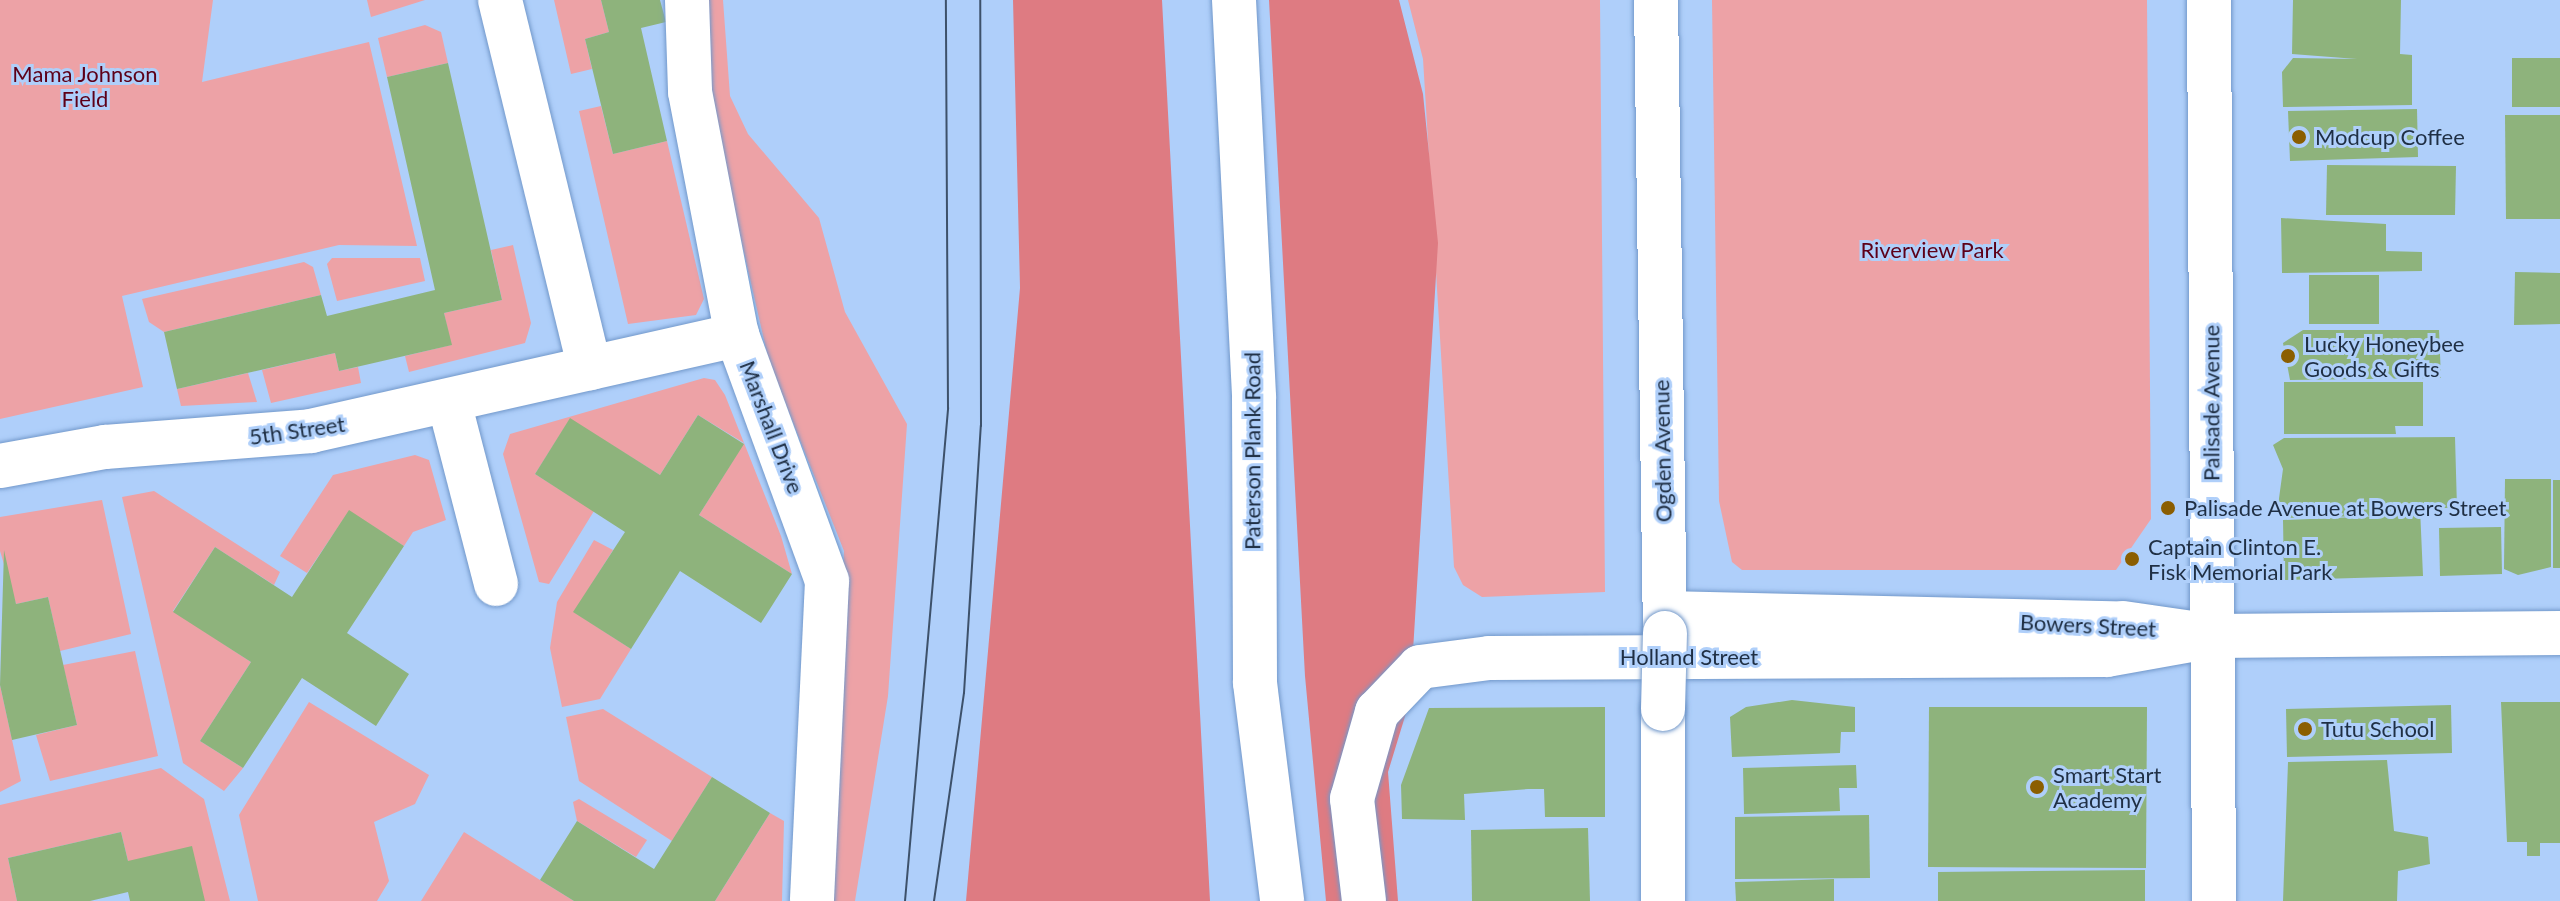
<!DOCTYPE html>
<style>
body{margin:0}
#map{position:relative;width:2560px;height:901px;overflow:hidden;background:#afcffa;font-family:Lato,sans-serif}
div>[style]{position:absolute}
.green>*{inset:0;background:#eda2a6}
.forest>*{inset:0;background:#de7b82}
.building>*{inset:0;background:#8eb37c}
.roads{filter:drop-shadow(0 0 2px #7298ca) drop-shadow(0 0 2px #7298ca)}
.street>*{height:44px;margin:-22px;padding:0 22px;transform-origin:22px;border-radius:22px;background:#fff}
.secondary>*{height:44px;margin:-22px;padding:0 22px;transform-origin:22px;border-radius:22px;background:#fff}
.tram>*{height:2px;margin:-1px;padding:0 1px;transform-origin:1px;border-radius:1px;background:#3d516a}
.bridges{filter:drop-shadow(0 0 2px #7298ca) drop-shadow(0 0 2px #7298ca)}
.street-bridge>*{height:44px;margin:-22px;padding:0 22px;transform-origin:22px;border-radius:22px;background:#fff}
.dots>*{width:22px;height:22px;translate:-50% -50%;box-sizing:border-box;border:4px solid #afcffa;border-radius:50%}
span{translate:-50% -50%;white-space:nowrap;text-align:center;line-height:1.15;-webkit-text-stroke:6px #afcffa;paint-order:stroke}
.park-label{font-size:22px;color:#5d0018}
.poi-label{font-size:22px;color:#1f2f44}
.left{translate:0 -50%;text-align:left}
.street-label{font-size:22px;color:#1f2f44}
</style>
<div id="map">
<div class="green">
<div style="clip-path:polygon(0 0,213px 0,202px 82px,369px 42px,417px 246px,339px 245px,122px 296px,143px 387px,0 419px)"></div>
<div style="clip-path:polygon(367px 0,425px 0,371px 17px)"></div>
<div style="clip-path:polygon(554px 0,601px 0,609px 32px,585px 39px,592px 69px,571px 74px)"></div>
<div style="clip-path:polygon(700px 0,723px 0,730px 96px,748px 134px,819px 218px,845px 312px,907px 424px,888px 696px,855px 901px,831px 901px,844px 551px,769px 362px,708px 95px,711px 49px)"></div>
<div style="clip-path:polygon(1408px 0,1600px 0,1605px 592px,1482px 597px,1463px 585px,1454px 567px,1423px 59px)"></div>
<div style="clip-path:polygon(1712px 0,2147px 0,2151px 519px,2116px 570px,1742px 570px,1732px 562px,1719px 501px)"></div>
<div style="clip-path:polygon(425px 25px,441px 32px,448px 63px,387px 77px,378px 38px)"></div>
<div style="clip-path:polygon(601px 106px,613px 154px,667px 141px,704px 299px,696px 315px,628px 324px,579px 111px)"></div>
<div style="clip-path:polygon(513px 245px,531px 323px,525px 343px,409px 372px,405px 356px,451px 345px,444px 313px,502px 300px,491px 250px)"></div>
<div style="clip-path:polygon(332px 258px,420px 258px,425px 281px,337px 301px,327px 264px)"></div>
<div style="clip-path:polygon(304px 262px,313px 267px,321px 295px,164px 332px,149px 322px,142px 299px)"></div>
<div style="clip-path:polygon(335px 353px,339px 371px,358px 367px,361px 383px,271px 403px,262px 370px)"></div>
<div style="clip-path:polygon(248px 373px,257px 402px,181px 406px,177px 389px)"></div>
<div style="clip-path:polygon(704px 378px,715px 380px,725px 395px,781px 536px,792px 574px,699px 515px,744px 443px,698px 415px,660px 475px,570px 419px,535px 474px,594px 511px,549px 584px,539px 582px,503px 454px,510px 434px)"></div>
<div style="clip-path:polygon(415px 455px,429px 460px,446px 520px,413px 532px,404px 546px,349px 511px,307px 573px,280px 556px,333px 475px)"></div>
<div style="clip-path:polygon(154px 491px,280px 572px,274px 585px,215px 547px,173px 611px,251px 662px,200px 741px,243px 768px,224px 791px,183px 763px,122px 497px)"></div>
<div style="clip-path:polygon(102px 500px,131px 634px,60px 651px,48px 597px,16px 604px,0 551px,0 517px)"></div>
<div style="clip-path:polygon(594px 540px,613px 550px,574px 612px,631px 649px,600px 699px,562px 707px,550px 648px,557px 602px)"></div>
<div style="clip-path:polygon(135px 651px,158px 756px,50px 781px,36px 735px,77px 725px,63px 665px)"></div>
<div style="clip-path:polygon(0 685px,21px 781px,0 792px)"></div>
<div style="clip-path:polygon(309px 702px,429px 775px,415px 804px,374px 822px,389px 881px,377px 901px,258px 901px,239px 815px)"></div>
<div style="clip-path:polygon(603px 709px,712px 777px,672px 841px,579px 781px,566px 717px)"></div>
<div style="clip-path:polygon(161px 768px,204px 799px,230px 901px,205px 901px,128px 861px,121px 832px,8px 858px,17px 901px,0 901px,0 805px)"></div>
<div style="clip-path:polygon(579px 799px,647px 840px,636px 857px,577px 821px,573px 802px)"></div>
<div style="clip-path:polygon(770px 813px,784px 821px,782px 901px,715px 901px)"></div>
<div style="clip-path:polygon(464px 832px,540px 880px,574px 901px,421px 901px)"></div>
</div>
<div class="forest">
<div style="clip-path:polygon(1013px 0,1162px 0,1210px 901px,966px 901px,1020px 288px)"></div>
<div style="clip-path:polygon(1269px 0,1399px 0,1423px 94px,1438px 243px,1410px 700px,1388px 772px,1398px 901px,1326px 901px,1305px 676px)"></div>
</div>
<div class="building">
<div style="clip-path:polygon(601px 0,660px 0,666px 22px,641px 28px,667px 141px,613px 154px,585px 39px,609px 32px)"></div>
<div style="clip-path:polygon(2293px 0,2401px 0,2400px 54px,2412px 55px,2412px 105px,2283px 107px,2282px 72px,2293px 58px,2357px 59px,2292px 54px)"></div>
<div style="clip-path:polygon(2512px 58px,2560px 58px,2560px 107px,2512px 107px)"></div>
<div style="clip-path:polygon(448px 63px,502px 300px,444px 313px,452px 345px,339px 371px,335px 353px,177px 389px,164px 332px,321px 295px,327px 316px,435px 290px,387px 77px)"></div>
<div style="clip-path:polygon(2417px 109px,2418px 157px,2290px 161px,2288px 111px)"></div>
<div style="clip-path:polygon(2505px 115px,2560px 115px,2560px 219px,2506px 219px)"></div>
<div style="clip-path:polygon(2327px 165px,2456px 166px,2455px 215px,2326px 215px)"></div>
<div style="clip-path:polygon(2281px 218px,2386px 224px,2386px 251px,2422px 252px,2422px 271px,2282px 273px)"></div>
<div style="clip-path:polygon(2515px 272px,2560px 273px,2560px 324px,2514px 325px)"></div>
<div style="clip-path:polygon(2309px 275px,2379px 275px,2379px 324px,2309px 324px)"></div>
<div style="clip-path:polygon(2303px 330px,2439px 330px,2441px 378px,2290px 380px,2283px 343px)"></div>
<div style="clip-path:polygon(2284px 382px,2423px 382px,2423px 426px,2395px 426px,2396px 434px,2284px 434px)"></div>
<div style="clip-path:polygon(698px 415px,744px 444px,699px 515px,792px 574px,761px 623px,680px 571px,631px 649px,573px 612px,625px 532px,535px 474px,570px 418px,660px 475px)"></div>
<div style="clip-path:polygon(2455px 437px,2457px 508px,2420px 508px,2423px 576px,2284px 580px,2283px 520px,2404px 515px,2286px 518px,2277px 513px,2283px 469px,2273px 445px,2284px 438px)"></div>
<div style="clip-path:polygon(2505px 479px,2551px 479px,2551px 567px,2518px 575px,2504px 569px)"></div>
<div style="clip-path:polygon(2553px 480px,2560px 480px,2560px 568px,2553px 568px)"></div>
<div style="clip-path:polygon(349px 510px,404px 546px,347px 633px,409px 674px,376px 726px,302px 678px,243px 768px,200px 741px,251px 662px,173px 612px,215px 547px,292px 597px)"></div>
<div style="clip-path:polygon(2501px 527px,2502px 574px,2440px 576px,2439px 528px)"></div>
<div style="clip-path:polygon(4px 550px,16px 604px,48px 597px,77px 725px,12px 740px,0 685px)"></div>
<div style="clip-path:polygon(1792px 700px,1855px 707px,1855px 732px,1841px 732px,1840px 753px,1732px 757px,1730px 717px,1746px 707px)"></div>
<div style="clip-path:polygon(2501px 702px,2560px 702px,2560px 843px,2540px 843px,2540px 856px,2527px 856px,2527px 842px,2507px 842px)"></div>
<div style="clip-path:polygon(2451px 705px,2452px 753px,2287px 757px,2286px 709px)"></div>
<div style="clip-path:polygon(1605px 707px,1605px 817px,1545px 817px,1544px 789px,1528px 789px,1464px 794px,1465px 820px,1402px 819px,1401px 785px,1429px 708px)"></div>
<div style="clip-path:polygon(1929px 707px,2147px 707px,2146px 868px,1928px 867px)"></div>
<div style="clip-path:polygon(2387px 760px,2394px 831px,2428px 837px,2430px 864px,2398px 871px,2397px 901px,2283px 901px,2288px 762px)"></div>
<div style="clip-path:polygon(1856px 765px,1857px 788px,1839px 788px,1840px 811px,1744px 814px,1743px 768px)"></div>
<div style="clip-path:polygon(712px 777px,770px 813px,715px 901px,574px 901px,540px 880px,577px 821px,654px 869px)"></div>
<div style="clip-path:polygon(1869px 815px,1870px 878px,1735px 879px,1735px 817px)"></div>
<div style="clip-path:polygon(1588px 828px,1590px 901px,1472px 901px,1471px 830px)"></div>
<div style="clip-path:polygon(121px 832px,128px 861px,192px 846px,205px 901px,130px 901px,128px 892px,90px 901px,17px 901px,8px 858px)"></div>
<div style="clip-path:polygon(2145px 870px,2145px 901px,1938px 901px,1938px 872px)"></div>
<div style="clip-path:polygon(1834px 879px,1834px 901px,1736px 901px,1735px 882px)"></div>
</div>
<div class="roads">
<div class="street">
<div style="left:500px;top:0;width:379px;rotate:76.3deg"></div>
<div style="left:687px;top:0;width:92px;rotate:88.1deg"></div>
<div style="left:690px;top:92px;width:248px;rotate:79.1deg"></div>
<div style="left:1656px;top:0;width:633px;rotate:89.19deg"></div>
<div style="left:449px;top:402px;width:188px;rotate:75.5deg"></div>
<div style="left:0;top:466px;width:107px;rotate:-10.3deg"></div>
<div style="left:105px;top:447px;width:207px;rotate:-4.4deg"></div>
<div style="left:311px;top:431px;width:437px;rotate:-12.7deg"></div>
<div style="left:737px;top:335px;width:262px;rotate:69.9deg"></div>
<div style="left:827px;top:581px;width:320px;rotate:92.7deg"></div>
<div style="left:1665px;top:613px;width:458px;rotate:1.3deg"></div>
<div style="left:2123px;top:623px;width:91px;rotate:8.2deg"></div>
<div style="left:2213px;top:636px;width:347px;rotate:-0.5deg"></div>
<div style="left:1364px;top:901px;width:103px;rotate:-96.7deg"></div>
<div style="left:1352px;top:799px;width:91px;rotate:-74deg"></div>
<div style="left:1377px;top:712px;width:62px;rotate:-46.3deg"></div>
<div style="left:1420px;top:667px;width:70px;rotate:-7.4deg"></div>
<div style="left:1489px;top:658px;width:618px;rotate:-0.28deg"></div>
<div style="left:2107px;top:655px;width:108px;rotate:-10.2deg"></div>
<div style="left:1663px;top:901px;width:192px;rotate:-90deg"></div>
</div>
<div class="secondary">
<div style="left:1234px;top:0;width:399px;rotate:87.1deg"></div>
<div style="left:1254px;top:398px;width:285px;rotate:89.8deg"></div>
<div style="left:1255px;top:683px;width:220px;rotate:82.9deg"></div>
<div style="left:2209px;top:0;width:901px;rotate:89.68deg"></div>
</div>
</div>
<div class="tram">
<div style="left:905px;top:901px;width:495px;rotate:-85deg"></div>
<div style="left:948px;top:408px;width:408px;rotate:-90.3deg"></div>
<div style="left:934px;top:901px;width:210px;rotate:-81.8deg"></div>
<div style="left:964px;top:693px;width:268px;rotate:-86.4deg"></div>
<div style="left:981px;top:426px;width:426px;rotate:-90.1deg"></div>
</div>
<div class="bridges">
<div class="street-bridge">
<div style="left:1663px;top:709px;width:76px;rotate:-88.5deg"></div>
</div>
</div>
<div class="dots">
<div style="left:2299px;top:137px;background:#8b5e01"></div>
<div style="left:2288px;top:356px;background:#8b5e01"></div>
<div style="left:2168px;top:508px;background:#8b5e01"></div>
<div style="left:2132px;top:559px;background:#8b5e01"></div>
<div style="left:2305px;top:729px;background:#8b5e01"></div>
<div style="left:2037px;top:787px;background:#8b5e01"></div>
</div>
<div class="park-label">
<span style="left:85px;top:86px">Mama Johnson<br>Field</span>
<span style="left:1932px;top:250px">Riverview Park</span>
</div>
<div class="poi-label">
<span class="left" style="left:2315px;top:137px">Modcup Coffee</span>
<span class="left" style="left:2304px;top:356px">Lucky Honeybee<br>Goods &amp; Gifts</span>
<span class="left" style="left:2184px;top:508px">Palisade Avenue at Bowers Street</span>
<span class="left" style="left:2148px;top:559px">Captain Clinton E.<br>Fisk Memorial Park</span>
<span class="left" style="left:2321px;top:729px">Tutu School</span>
<span class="left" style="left:2053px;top:787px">Smart Start<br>Academy</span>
</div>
<div class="street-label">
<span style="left:2211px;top:403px;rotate:-90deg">Palisade Avenue</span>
<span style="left:772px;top:427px;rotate:69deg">Marshall Drive</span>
<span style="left:297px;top:430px;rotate:-8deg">5th Street</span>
<span style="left:1252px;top:451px;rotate:-90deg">Paterson Plank Road</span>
<span style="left:1662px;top:451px;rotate:-91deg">Ogden Avenue</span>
<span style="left:2088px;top:625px;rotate:3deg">Bowers Street</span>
<span style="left:1689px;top:657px">Holland Street</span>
</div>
</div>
